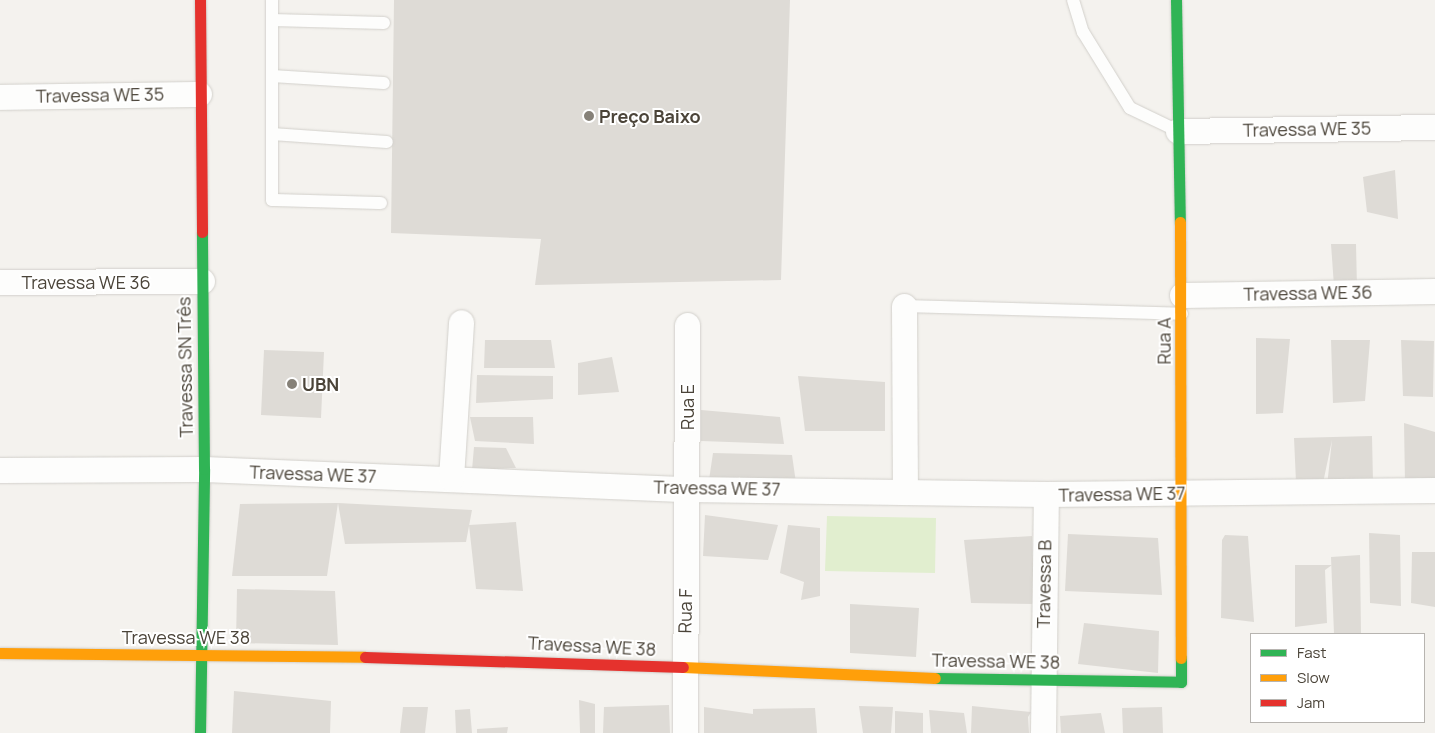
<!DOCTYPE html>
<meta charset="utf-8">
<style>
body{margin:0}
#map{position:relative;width:1435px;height:733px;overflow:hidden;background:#f4f2ee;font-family:Manrope,sans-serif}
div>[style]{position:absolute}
.green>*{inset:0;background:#e1eecf}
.building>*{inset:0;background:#dedbd6}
.roads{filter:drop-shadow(0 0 1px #d2d0cb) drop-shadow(0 0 1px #d2d0cb)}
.lane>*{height:12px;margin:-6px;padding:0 6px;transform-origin:6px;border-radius:6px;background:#fdfdfc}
.street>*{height:25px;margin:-12.5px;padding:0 12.5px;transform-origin:12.5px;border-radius:12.5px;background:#fdfdfc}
.fast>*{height:11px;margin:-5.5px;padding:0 5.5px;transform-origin:5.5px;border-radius:5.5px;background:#30b455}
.slow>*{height:11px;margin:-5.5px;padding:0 5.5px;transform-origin:5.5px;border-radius:5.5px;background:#ff9f0a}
.jam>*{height:11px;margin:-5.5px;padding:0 5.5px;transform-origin:5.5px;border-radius:5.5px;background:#e5322d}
.dots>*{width:14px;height:14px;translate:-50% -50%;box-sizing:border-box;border:2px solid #fff;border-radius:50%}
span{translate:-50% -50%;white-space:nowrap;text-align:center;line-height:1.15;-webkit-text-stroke:4px #fff;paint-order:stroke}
.street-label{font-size:18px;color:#4b4439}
.poi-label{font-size:18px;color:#4b4439;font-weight:700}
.left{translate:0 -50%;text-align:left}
.legend{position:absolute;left:1250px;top:633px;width:175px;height:90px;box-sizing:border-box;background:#fff;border:1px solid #b7b4b0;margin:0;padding:6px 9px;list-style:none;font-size:15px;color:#4b4439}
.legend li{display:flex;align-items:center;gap:10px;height:25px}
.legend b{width:25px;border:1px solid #b7b4b0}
</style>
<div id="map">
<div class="green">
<div style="clip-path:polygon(827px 516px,936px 518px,935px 573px,825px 571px)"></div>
</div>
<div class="building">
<div style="clip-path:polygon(394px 0,790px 0,781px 280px,535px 285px,541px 239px,391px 233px)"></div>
<div style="clip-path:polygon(1395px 170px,1398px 219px,1367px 212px,1363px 177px)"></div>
<div style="clip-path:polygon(1331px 244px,1356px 244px,1357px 288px,1334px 286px)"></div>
<div style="clip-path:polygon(1256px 338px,1290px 339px,1283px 413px,1256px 414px)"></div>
<div style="clip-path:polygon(485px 340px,551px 340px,555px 368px,484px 368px)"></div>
<div style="clip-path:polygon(1331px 340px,1370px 340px,1365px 401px,1333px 403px)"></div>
<div style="clip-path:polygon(1401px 340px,1434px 341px,1433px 397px,1403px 396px)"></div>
<div style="clip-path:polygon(264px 350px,324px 352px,321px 418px,261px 415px)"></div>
<div style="clip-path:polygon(612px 357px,619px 392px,578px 395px,578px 363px)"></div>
<div style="clip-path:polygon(477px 375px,553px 376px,553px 399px,476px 403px)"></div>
<div style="clip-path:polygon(798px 376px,885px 382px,885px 431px,805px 431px)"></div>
<div style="clip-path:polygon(701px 410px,780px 417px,784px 444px,701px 441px)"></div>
<div style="clip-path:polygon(470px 417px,533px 417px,534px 444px,475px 441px)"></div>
<div style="clip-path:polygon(1404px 423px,1435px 432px,1435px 483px,1405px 483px)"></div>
<div style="clip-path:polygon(1372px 436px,1373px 482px,1327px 486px,1332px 440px,1323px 483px,1296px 482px,1294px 438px)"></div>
<div style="clip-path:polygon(474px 447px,506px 448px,516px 468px,472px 470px)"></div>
<div style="clip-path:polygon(713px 453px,792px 455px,796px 483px,709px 480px)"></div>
<div style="clip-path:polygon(338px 503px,472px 510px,466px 542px,345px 544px)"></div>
<div style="clip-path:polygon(338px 503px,327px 576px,232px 576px,240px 504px)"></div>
<div style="clip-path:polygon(705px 515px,778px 525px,768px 560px,703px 556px)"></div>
<div style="clip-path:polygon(516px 522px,523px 591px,476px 589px,469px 525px)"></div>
<div style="clip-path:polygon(788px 525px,820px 528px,820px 596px,801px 600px,804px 582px,780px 573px)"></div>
<div style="clip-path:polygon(1369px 533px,1400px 535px,1401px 606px,1370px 603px)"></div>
<div style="clip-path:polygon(1068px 534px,1158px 538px,1162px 595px,1065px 591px)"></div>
<div style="clip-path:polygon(1225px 535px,1248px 536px,1254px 622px,1221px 618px,1222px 540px)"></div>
<div style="clip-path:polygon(1032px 536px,1034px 604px,971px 603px,964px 540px)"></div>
<div style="clip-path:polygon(1412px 552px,1435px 552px,1435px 607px,1411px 603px)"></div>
<div style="clip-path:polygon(1360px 555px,1361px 634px,1334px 634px,1331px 557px)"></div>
<div style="clip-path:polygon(1295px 565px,1332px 565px,1325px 570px,1327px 623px,1295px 627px)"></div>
<div style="clip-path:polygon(237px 589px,335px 591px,338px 645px,236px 643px)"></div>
<div style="clip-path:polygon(850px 604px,919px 608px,916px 657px,850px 653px)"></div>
<div style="clip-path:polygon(1084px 623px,1159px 631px,1158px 673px,1078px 664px)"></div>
<div style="clip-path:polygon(234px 691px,331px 701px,330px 733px,232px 733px)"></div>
<div style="clip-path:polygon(579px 700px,595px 704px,595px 733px,580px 733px)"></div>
<div style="clip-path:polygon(669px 705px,670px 733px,603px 733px,604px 707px)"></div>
<div style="clip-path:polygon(859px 706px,893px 707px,891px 733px,863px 733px)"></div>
<div style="clip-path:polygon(972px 706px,1031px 712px,1028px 717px,1029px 733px,971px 733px)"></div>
<div style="clip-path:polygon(403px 707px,428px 707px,425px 733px,400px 733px)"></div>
<div style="clip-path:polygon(704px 707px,753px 714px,753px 709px,815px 708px,817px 733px,704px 733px)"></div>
<div style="clip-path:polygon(1162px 707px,1163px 733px,1123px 733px,1122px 708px)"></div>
<div style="clip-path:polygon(470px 709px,472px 733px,456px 733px,455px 710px)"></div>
<div style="clip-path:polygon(929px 710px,964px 713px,967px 733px,931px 733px)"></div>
<div style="clip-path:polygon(895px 711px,923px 713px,923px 733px,895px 733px)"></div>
<div style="clip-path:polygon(1101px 713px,1105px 733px,1061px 733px,1060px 716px)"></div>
<div style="clip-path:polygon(508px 727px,507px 733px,477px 733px,477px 729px)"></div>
</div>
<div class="roads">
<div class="lane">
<div style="left:272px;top:0;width:200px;rotate:90deg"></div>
<div style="left:272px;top:200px;width:109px;rotate:1.6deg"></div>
<div style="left:1073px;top:0;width:34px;rotate:73deg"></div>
<div style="left:1083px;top:32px;width:89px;rotate:58.3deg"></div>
<div style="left:1130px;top:108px;width:53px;rotate:25.6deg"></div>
<div style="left:272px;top:20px;width:112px;rotate:1.5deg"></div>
<div style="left:272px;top:76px;width:112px;rotate:3.6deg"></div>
<div style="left:272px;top:134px;width:115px;rotate:4deg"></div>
<div style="left:904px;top:306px;width:278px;rotate:1.6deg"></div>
</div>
<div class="street">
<div style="left:0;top:97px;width:199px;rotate:-0.9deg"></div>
<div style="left:1178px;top:131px;width:257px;rotate:-0.9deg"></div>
<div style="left:0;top:282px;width:202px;rotate:-0.3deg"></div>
<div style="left:1182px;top:295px;width:253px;rotate:-0.9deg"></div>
<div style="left:904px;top:306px;width:186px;rotate:89.7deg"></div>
<div style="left:0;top:470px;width:204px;rotate:-0.3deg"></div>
<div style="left:204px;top:469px;width:483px;rotate:2.4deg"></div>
<div style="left:687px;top:489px;width:359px;rotate:0.8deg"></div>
<div style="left:1046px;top:494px;width:389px;rotate:-0.6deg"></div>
<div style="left:451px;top:478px;width:156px;rotate:-86.3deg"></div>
<div style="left:685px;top:733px;width:408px;rotate:-89.7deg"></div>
<div style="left:1043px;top:733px;width:239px;rotate:-89.3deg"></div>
</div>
<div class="fast">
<div style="left:1176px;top:0;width:222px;rotate:89deg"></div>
<div style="left:935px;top:678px;width:246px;rotate:0.9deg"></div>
<div style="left:1181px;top:682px;width:24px;rotate:-90deg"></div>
<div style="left:200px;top:733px;width:264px;rotate:-89.1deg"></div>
<div style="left:204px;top:469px;width:237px;rotate:-90.5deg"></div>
</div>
<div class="slow">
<div style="left:1180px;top:222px;width:436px;rotate:89.9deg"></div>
<div style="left:0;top:653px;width:365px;rotate:0.6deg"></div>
<div style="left:683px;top:667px;width:252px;rotate:2.5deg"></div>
</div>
<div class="jam">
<div style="left:200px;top:0;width:232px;rotate:89.5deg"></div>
<div style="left:365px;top:657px;width:318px;rotate:1.8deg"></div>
</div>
</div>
<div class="dots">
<div style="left:589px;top:116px;background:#868178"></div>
<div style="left:292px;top:384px;background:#868178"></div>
</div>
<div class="street-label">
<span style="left:100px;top:95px;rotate:-1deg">Travessa WE 35</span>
<span style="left:1307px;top:129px;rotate:-1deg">Travessa WE 35</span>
<span style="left:86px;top:282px">Travessa WE 36</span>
<span style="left:1308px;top:293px;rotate:-1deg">Travessa WE 36</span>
<span style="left:1164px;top:341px;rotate:-90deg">Rua A</span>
<span style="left:185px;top:367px;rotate:-91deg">Travessa SN Três</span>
<span style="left:687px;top:407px;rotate:-90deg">Rua E</span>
<span style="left:313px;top:474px;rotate:2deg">Travessa WE 37</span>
<span style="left:717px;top:488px;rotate:1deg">Travessa WE 37</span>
<span style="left:1122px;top:494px;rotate:-1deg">Travessa WE 37</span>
<span style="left:1044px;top:584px;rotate:-89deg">Travessa B</span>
<span style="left:685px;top:611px;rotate:-89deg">Rua F</span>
<span style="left:186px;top:637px">Travessa WE 38</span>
<span style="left:592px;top:646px;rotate:3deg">Travessa WE 38</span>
<span style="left:996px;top:661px;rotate:1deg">Travessa WE 38</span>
</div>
<div class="poi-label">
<span class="left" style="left:599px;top:116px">Preço Baixo</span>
<span class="left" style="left:302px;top:384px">UBN</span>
</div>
<ul class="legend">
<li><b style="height:6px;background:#30b455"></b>Fast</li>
<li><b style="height:6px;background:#ff9f0a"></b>Slow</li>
<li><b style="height:6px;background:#e5322d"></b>Jam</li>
</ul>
</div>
